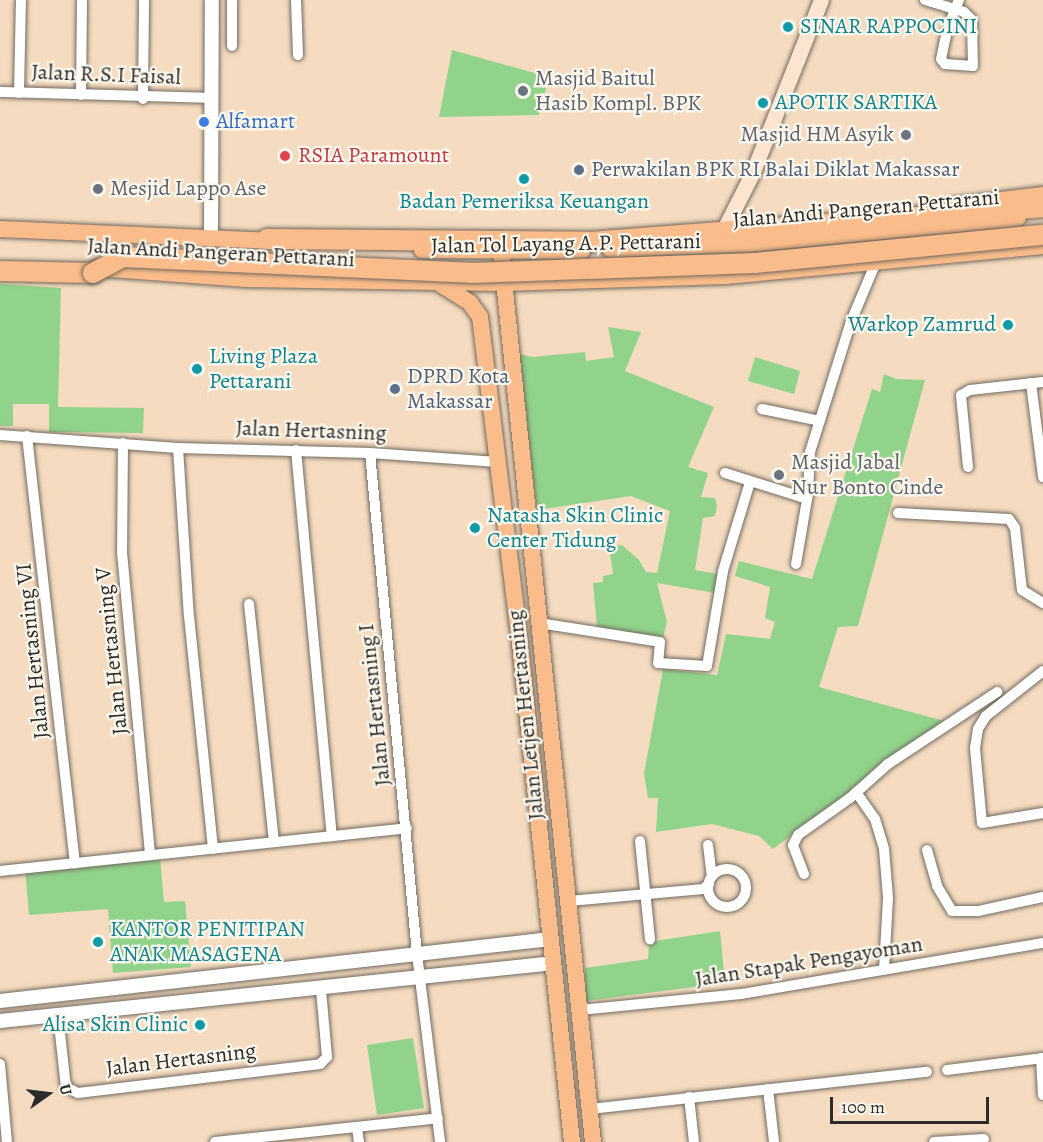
<!DOCTYPE html>
<style>
body{margin:0}
#map{position:relative;width:1043px;height:1142px;overflow:hidden;background:#f5dcc0;font-family:Alegreya,serif}
div>[style]{position:absolute}
.green>*{inset:0;background:#91d38b}
.roads{filter:drop-shadow(0 0 2px #72695f) drop-shadow(0 0 2px #72695f)}
.minor>*{height:10px;margin:-5px;padding:0 5px;transform-origin:5px;border-radius:5px;background:#fff}
.minor>.ring{margin:-5px;padding:0;box-sizing:content-box;background:none;border:10px solid #fff;border-radius:50%}
.tertiary>*{height:14px;margin:-7px;padding:0 7px;transform-origin:7px;border-radius:7px;background:#fff}
.secondary>*{height:15px;margin:-7.5px;padding:0 7.5px;transform-origin:7.5px;border-radius:7.5px;background:#fde4d0}
.primary>*{height:16px;margin:-8px;padding:0 8px;transform-origin:8px;border-radius:8px;background:#f9bc8a}
.trunk>*{height:16px;margin:-8px;padding:0 8px;transform-origin:8px;border-radius:8px;background:#f9bc8a}
.motorway>*{height:20px;margin:-10px;padding:0 10px;transform-origin:10px;border-radius:10px;background:#f9bc8a}
.bridges{filter:drop-shadow(0 0 2px #72695f) drop-shadow(0 0 2px #72695f)}
.motorway-bridge>*{height:20px;margin:-10px;padding:0 10px;transform-origin:10px;border-radius:10px;background:#f9bc8a}
.dots>*{width:16px;height:16px;translate:-50% -50%;box-sizing:border-box;border:3px solid #fbf7ec;border-radius:50%}
span{translate:-50% -50%;white-space:nowrap;text-align:center;line-height:1.15;-webkit-text-stroke:4.5px #fbf7ec;paint-order:stroke}
.culture-label{font-size:22px;color:#0d838f}
.left{translate:0 -50%;text-align:left}
.right{translate:-100% -50%;text-align:right}
.street-label{font-size:22px;color:#2b2b2b}
.worship-label{font-size:22px;color:#5b616d}
.shop-label{font-size:22px;color:#366cbe}
.health-label{font-size:22px;color:#be3a42}
.service-label{font-size:22px;color:#4e5e75}
.north{position:absolute;left:18px;top:1064px;width:60px;height:60px;-webkit-text-stroke:4px #fbf7ec;paint-order:stroke;rotate:76deg;font-size:16px;font-weight:700;line-height:24px;text-align:center;color:#2b2b2b}
.north::after{content:'';display:block;margin:auto;width:21px;height:27px;background:#2b2b2b;clip-path:polygon(50% 0,100% 100%,50% 72%,0 100%)}
.scale{position:absolute;left:830px;top:1097px;width:159px;height:27px;box-sizing:border-box;border:3px solid #2b2b2b;border-top:0;padding-left:8px;font-size:18px;line-height:21px;white-space:nowrap;color:#2b2b2b;-webkit-text-stroke:4px #fbf7ec;paint-order:stroke}
</style>
<div id="map">
<div class="green">
<div style="clip-path:polygon(452px 50px,549px 77px,539px 115px,439px 117px)"></div>
<div style="clip-path:polygon(0 284px,61px 288px,58px 407px,144px 408px,143px 433px,49px 432px,49px 404px,13px 404px,13px 426px,0 426px)"></div>
<div style="clip-path:polygon(608px 327px,641px 332px,625px 371px,714px 407px,688px 467px,708px 473px,701px 497px,715px 498px,717px 506px,715px 516px,703px 518px,695px 570px,723px 575px,721px 594px,657px 583px,667px 622px,663px 638px,597px 627px,593px 583px,603px 582px,603px 576px,613px 574px,609px 547px,622px 545px,639px 560px,646px 572px,657px 573px,670px 511px,631px 496px,537px 510px,518px 354px,533px 357px,585px 352px,586px 361px,614px 357px)"></div>
<div style="clip-path:polygon(755px 357px,800px 371px,794px 394px,748px 381px)"></div>
<div style="clip-path:polygon(884px 374px,896px 379px,925px 380px,858px 626px,838px 627px,819px 687px,944px 721px,773px 849px,759px 836px,712px 824px,656px 832px,658px 798px,648px 798px,644px 774px,663px 669px,717px 675px,726px 634px,770px 639px,775px 622px,765px 618px,770px 587px,735px 576px,739px 561px,812px 579px,872px 389px,880px 392px)"></div>
<div style="clip-path:polygon(160px 857px,164px 902px,185px 901px,191px 967px,113px 973px,108px 909px,29px 915px,25px 868px)"></div>
<div style="clip-path:polygon(720px 931px,725px 983px,586px 1001px,585px 968px,648px 959px,649px 942px)"></div>
<div style="clip-path:polygon(413px 1038px,424px 1108px,377px 1115px,367px 1045px)"></div>
</div>
<div class="roads">
<div class="minor">
<div style="left:296px;top:0;width:55px;rotate:87.9deg"></div>
<div style="left:925px;top:0;width:31px;rotate:17deg"></div>
<div style="left:955px;top:9px;width:9px;rotate:18deg"></div>
<div style="left:964px;top:12px;width:11px;rotate:45deg"></div>
<div style="left:972px;top:20px;width:46px;rotate:88.8deg"></div>
<div style="left:973px;top:66px;width:28px;rotate:-176deg"></div>
<div style="left:945px;top:64px;width:6px;rotate:-129deg"></div>
<div style="left:941px;top:59px;width:24px;rotate:-78deg"></div>
<div style="left:946px;top:36px;width:28px;rotate:-72deg"></div>
<div style="left:955px;top:9px;width:10px;rotate:-66deg"></div>
<div style="left:232px;top:46px;width:46px;rotate:-90deg"></div>
<div style="left:0;top:92px;width:210px;rotate:1.6deg"></div>
<div style="left:19px;top:93px;width:93px;rotate:-88.8deg"></div>
<div style="left:81px;top:95px;width:95px;rotate:-89.4deg"></div>
<div style="left:143px;top:99px;width:99px;rotate:-89.4deg"></div>
<div style="left:1031px;top:383px;width:95px;rotate:82.7deg"></div>
<div style="left:762px;top:409px;width:59px;rotate:11.7deg"></div>
<div style="left:0;top:435px;width:178px;rotate:4.2deg"></div>
<div style="left:178px;top:448px;width:192px;rotate:1.5deg"></div>
<div style="left:370px;top:453px;width:128px;rotate:4deg"></div>
<div style="left:27px;top:436px;width:430px;rotate:83.6deg"></div>
<div style="left:123px;top:443px;width:109px;rotate:90.5deg"></div>
<div style="left:122px;top:552px;width:304px;rotate:84.7deg"></div>
<div style="left:178px;top:448px;width:168px;rotate:86.3deg"></div>
<div style="left:189px;top:616px;width:234px;rotate:84.1deg"></div>
<div style="left:296px;top:450px;width:388px;rotate:84.7deg"></div>
<div style="left:370px;top:453px;width:503px;rotate:84.64deg"></div>
<div style="left:417px;top:954px;width:189px;rotate:83deg"></div>
<div style="left:968px;top:467px;width:72px;rotate:-95.6deg"></div>
<div style="left:961px;top:395px;width:10px;rotate:-29deg"></div>
<div style="left:970px;top:390px;width:73px;rotate:-6.3deg"></div>
<div style="left:725px;top:473px;width:80px;rotate:17.5deg"></div>
<div style="left:801px;top:497px;width:8px;rotate:-23deg"></div>
<div style="left:898px;top:513px;width:111px;rotate:3.1deg"></div>
<div style="left:1009px;top:519px;width:11px;rotate:56deg"></div>
<div style="left:1015px;top:528px;width:62px;rotate:83.6deg"></div>
<div style="left:1022px;top:590px;width:25px;rotate:32deg"></div>
<div style="left:796px;top:564px;width:71px;rotate:-80.3deg"></div>
<div style="left:808px;top:494px;width:42px;rotate:-87.3deg"></div>
<div style="left:810px;top:452px;width:134px;rotate:-72.6deg"></div>
<div style="left:850px;top:324px;width:67px;rotate:-67.2deg"></div>
<div style="left:249px;top:604px;width:239px;rotate:84deg"></div>
<div style="left:539px;top:623px;width:122px;rotate:8.9deg"></div>
<div style="left:660px;top:642px;width:21px;rotate:95deg"></div>
<div style="left:658px;top:663px;width:49px;rotate:3.5deg"></div>
<div style="left:707px;top:666px;width:96px;rotate:-80.4deg"></div>
<div style="left:723px;top:571px;width:93px;rotate:-73.1deg"></div>
<div style="left:1043px;top:671px;width:73px;rotate:141.7deg"></div>
<div style="left:986px;top:716px;width:15px;rotate:122deg"></div>
<div style="left:978px;top:729px;width:19px;rotate:99deg"></div>
<div style="left:975px;top:748px;width:75px;rotate:84.7deg"></div>
<div style="left:982px;top:823px;width:62px;rotate:-9.3deg"></div>
<div style="left:856px;top:792px;width:33px;rotate:55deg"></div>
<div style="left:875px;top:819px;width:31px;rotate:73deg"></div>
<div style="left:884px;top:849px;width:49px;rotate:85.3deg"></div>
<div style="left:888px;top:898px;width:72px;rotate:93.2deg"></div>
<div style="left:640px;top:841px;width:99px;rotate:84.2deg"></div>
<div style="left:708px;top:845px;width:31px;rotate:83deg"></div>
<div style="left:927px;top:850px;width:37px;rotate:74deg"></div>
<div style="left:937px;top:886px;width:29px;rotate:59deg"></div>
<div style="left:952px;top:911px;width:26px"></div>
<div style="left:978px;top:911px;width:66px;rotate:-12.2deg"></div>
<div class="ring" style="left:708px;top:869px;width:28px;height:28px"></div>
<div style="left:0;top:871px;width:409px;rotate:-6deg"></div>
<div style="left:804px;top:874px;width:31px;rotate:-111deg"></div>
<div style="left:793px;top:845px;width:11px;rotate:-63deg"></div>
<div style="left:798px;top:835px;width:64px;rotate:-35.4deg"></div>
<div style="left:850px;top:798px;width:51px;rotate:-41.8deg"></div>
<div style="left:888px;top:764px;width:131px;rotate:-33.4deg"></div>
<div style="left:569px;top:901px;width:135px;rotate:-5.1deg"></div>
<div style="left:703px;top:889px;width:8px;rotate:-40deg"></div>
<div style="left:580px;top:1010px;width:162px;rotate:-5.7deg"></div>
<div style="left:741px;top:994px;width:306px;rotate:-9.6deg"></div>
<div style="left:58px;top:1015px;width:72px;rotate:83.7deg"></div>
<div style="left:66px;top:1087px;width:13px;rotate:27deg"></div>
<div style="left:78px;top:1093px;width:244px;rotate:-6.8deg"></div>
<div style="left:320px;top:1064px;width:10px;rotate:-45deg"></div>
<div style="left:327px;top:1057px;width:67px;rotate:-95.1deg"></div>
<div style="left:1041px;top:1058px;width:37px;rotate:87deg"></div>
<div style="left:0;top:1064px;width:78px;rotate:84.9deg"></div>
<div style="left:947px;top:1070px;width:97px;rotate:-7.1deg"></div>
<div style="left:768px;top:1089px;width:53px;rotate:83.5deg"></div>
<div style="left:689px;top:1097px;width:45px;rotate:83.7deg"></div>
<div style="left:590px;top:1109px;width:339px;rotate:-6.3deg"></div>
<div style="left:357px;top:1128px;width:14px;rotate:82deg"></div>
<div style="left:215px;top:1142px;width:224px;rotate:-6.1deg"></div>
<div style="left:934px;top:1142px;width:50px;rotate:-3.4deg"></div>
</div>
<div class="tertiary">
<div style="left:211px;top:238px;width:238px;rotate:-89.8deg"></div>
<div style="left:0;top:1001px;width:554px;rotate:-6.42deg"></div>
<div style="left:0;top:1021px;width:557px;rotate:-5.98deg"></div>
</div>
<div class="secondary">
<div style="left:725px;top:227px;width:59px;rotate:-63deg"></div>
<div style="left:752px;top:174px;width:187px;rotate:-68.4deg"></div>
</div>
<div class="primary">
<div style="left:501px;top:252px;width:895px;rotate:84.1deg"></div>
<div style="left:440px;top:284px;width:36px;rotate:32deg"></div>
<div style="left:470px;top:303px;width:17px;rotate:54deg"></div>
<div style="left:480px;top:317px;width:329px;rotate:83deg"></div>
<div style="left:520px;top:644px;width:501px;rotate:84.04deg"></div>
</div>
<div class="trunk">
<div style="left:951px;top:206px;width:93px;rotate:-6.8deg"></div>
<div style="left:0;top:229px;width:279px;rotate:2.5deg"></div>
<div style="left:610px;top:249px;width:140px;rotate:-2deg"></div>
<div style="left:750px;top:244px;width:269px;rotate:-5.5deg"></div>
<div style="left:422px;top:250px;width:160px;rotate:0.4deg"></div>
<div style="left:97px;top:268px;width:150px;rotate:4.2deg"></div>
<div style="left:247px;top:279px;width:255px;rotate:0.9deg"></div>
<div style="left:502px;top:283px;width:224px;rotate:-1.8deg"></div>
<div style="left:726px;top:276px;width:318px;rotate:-5.4deg"></div>
</div>
<div class="motorway">
<div style="left:267px;top:239px;width:323px;rotate:0.5deg"></div>
<div style="left:590px;top:242px;width:454px;rotate:-4.4deg"></div>
<div style="left:0;top:271px;width:93px;rotate:1.2deg"></div>
</div>
</div>
<div class="bridges">
<div class="motorway-bridge">
<div style="left:93px;top:273px;width:34px;rotate:-28deg"></div>
<div style="left:123px;top:257px;width:348px;rotate:2.6deg"></div>
<div style="left:471px;top:273px;width:284px;rotate:-2deg"></div>
<div style="left:755px;top:263px;width:289px;rotate:-5.6deg"></div>
</div>
</div>
<div class="dots">
<div style="left:788px;top:27px;background:#0f9aa8"></div>
<div style="left:523px;top:91px;background:#6b7280"></div>
<div style="left:763px;top:103px;background:#0f9aa8"></div>
<div style="left:204px;top:122px;background:#3f7fe0"></div>
<div style="left:906px;top:135px;background:#6b7280"></div>
<div style="left:285px;top:156px;background:#e0444e"></div>
<div style="left:579px;top:170px;background:#5c6f8a"></div>
<div style="left:524px;top:179px;background:#0f9aa8"></div>
<div style="left:98px;top:189px;background:#6b7280"></div>
<div style="left:1008px;top:325px;background:#0f9aa8"></div>
<div style="left:197px;top:369px;background:#0f9aa8"></div>
<div style="left:395px;top:389px;background:#5c6f8a"></div>
<div style="left:779px;top:475px;background:#6b7280"></div>
<div style="left:475px;top:528px;background:#0f9aa8"></div>
<div style="left:98px;top:942px;background:#0f9aa8"></div>
<div style="left:200px;top:1025px;background:#0f9aa8"></div>
</div>
<div class="culture-label">
<span class="left" style="left:800px;top:27px">SINAR RAPPOCINI</span>
<span class="left" style="left:775px;top:103px">APOTIK SARTIKA</span>
<span style="left:524px;top:202px">Badan Pemeriksa Keuangan</span>
<span class="right" style="left:996px;top:325px">Warkop Zamrud</span>
<span class="left" style="left:209px;top:369px">Living Plaza<br>Pettarani</span>
<span class="left" style="left:487px;top:528px">Natasha Skin Clinic<br>Center Tidung</span>
<span class="left" style="left:110px;top:942px">KANTOR PENITIPAN<br>ANAK MASAGENA</span>
<span class="right" style="left:188px;top:1025px">Alisa Skin Clinic</span>
</div>
<div class="street-label">
<span style="left:106px;top:75px;rotate:2deg">Jalan R.S.I Faisal</span>
<span style="left:866px;top:209px;rotate:-5deg">Jalan Andi Pangeran Pettarani</span>
<span style="left:566px;top:244px;rotate:-1deg">Jalan Tol Layang A.P. Pettarani</span>
<span style="left:221px;top:253px;rotate:3deg">Jalan Andi Pangeran Pettarani</span>
<span style="left:311px;top:431px;rotate:2deg">Jalan Hertasning</span>
<span style="left:33px;top:651px;rotate:-96deg">Jalan Hertasning VI</span>
<span style="left:112px;top:651px;rotate:-96deg">Jalan Hertasning V</span>
<span style="left:375px;top:705px;rotate:-96deg">Jalan Hertasning I</span>
<span style="left:526px;top:715px;rotate:-96deg">Jalan Letjen Hertasning</span>
<span style="left:809px;top:962px;rotate:-9deg">Jalan Stapak Pengayoman</span>
<span style="left:181px;top:1060px;rotate:-7deg">Jalan Hertasning</span>
</div>
<div class="worship-label">
<span class="left" style="left:535px;top:91px">Masjid Baitul<br>Hasib Kompl. BPK</span>
<span class="right" style="left:894px;top:135px">Masjid HM Asyik</span>
<span class="left" style="left:110px;top:189px">Mesjid Lappo Ase</span>
<span class="left" style="left:791px;top:475px">Masjid Jabal<br>Nur Bonto Cinde</span>
</div>
<div class="shop-label">
<span class="left" style="left:216px;top:122px">Alfamart</span>
</div>
<div class="health-label">
<span class="left" style="left:298px;top:156px">RSIA Paramount</span>
</div>
<div class="service-label">
<span class="left" style="left:591px;top:170px">Perwakilan BPK RI Balai Diklat Makassar</span>
<span class="left" style="left:407px;top:389px">DPRD Kota<br>Makassar</span>
</div>
<div class="north">U</div>
<div class="scale">100 m</div>
</div>
